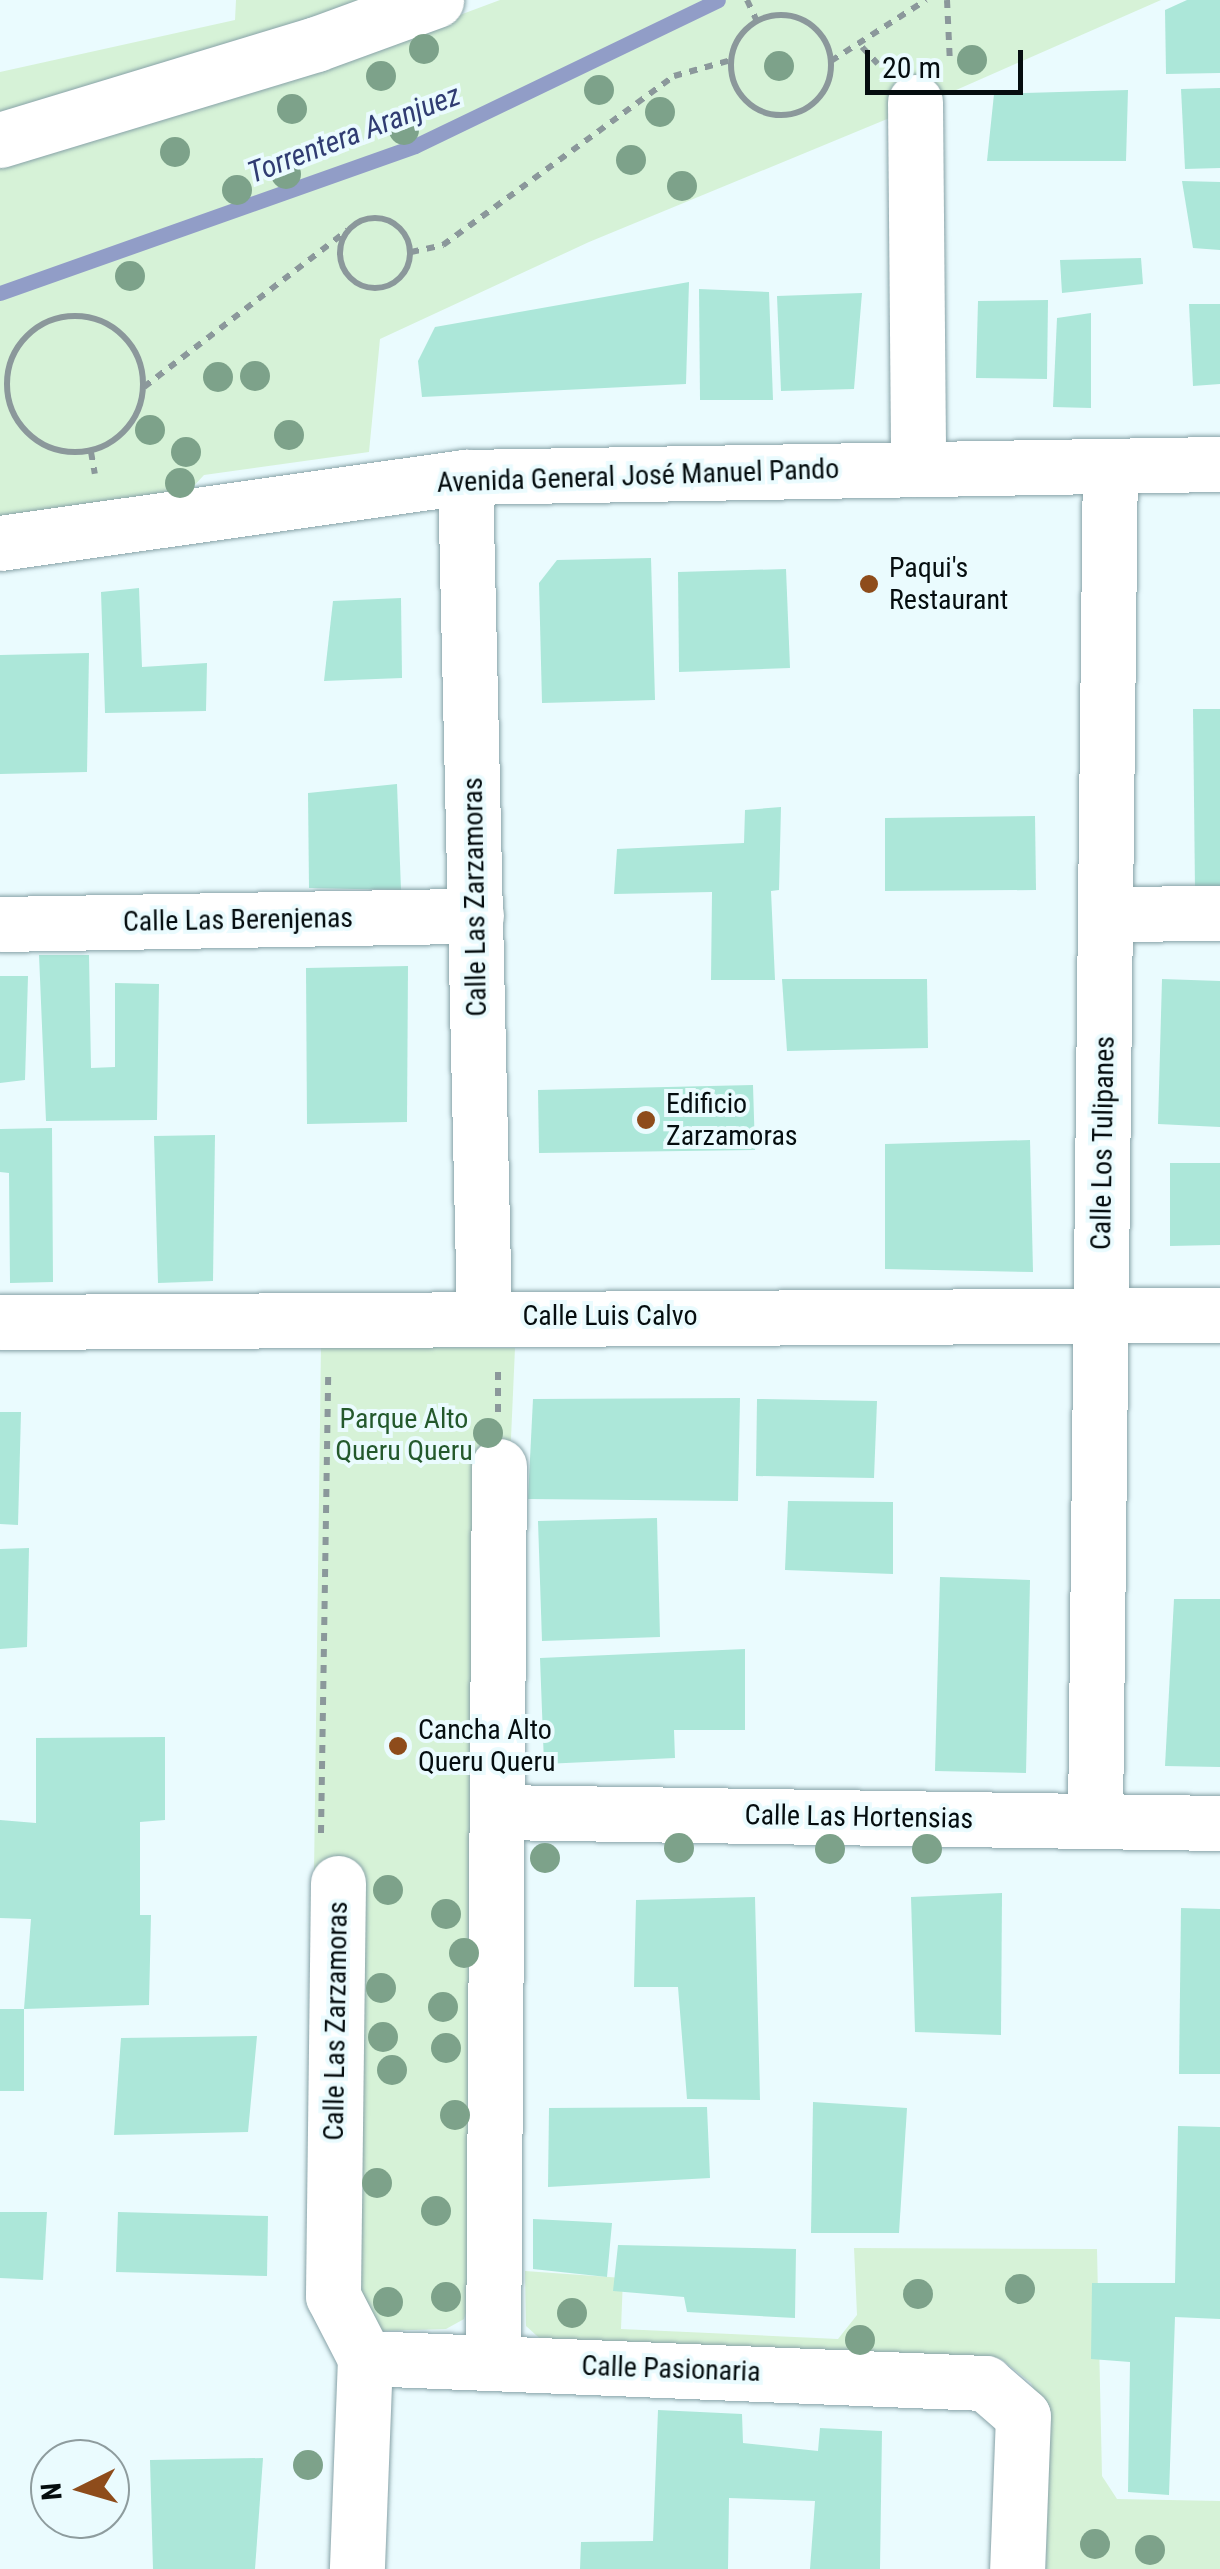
<!DOCTYPE html>
<meta charset="utf-8">
<style>
body{margin:0}
#map{position:relative;width:1220px;height:2569px;overflow:hidden;background:#eafbfe;font-family:"Roboto Condensed",sans-serif}
div>[style]{position:absolute}
.green>*{inset:0;background:#d6f2d7}
.stream>*{height:15px;margin:-7.5px;padding:0 7.5px;transform-origin:7.5px;border-radius:7.5px;background:#919dc7}
.building>*{inset:0;background:#ace7d9}
.path>*{height:6px;margin-top:-3px;transform-origin:0;background:repeating-linear-gradient(90deg,#8b989b 0 8px,transparent 0 16px)}
.path>.ring{margin:-3px;padding:0;box-sizing:content-box;background:none;border:6px solid #8b989b;border-radius:50%}
.roads{filter:drop-shadow(0 0 2px #87a2a7) drop-shadow(0 0 2px #87a2a7)}
.minor>*{height:55px;margin:-27.5px;padding:0 27.5px;transform-origin:27.5px;border-radius:27.5px;background:#fff}
.trees>*{width:30px;height:30px;margin:-15px;border-radius:50%;background:#7da28a}
.dots>*{width:28px;height:28px;translate:-50% -50%;box-sizing:border-box;border:5px solid #eafbfe;border-radius:50%}
span{translate:-50% -50%;white-space:nowrap;text-align:center;line-height:1.15;-webkit-text-stroke:8px #eafbfe;paint-order:stroke}
.street-label{font-size:28px;color:#050d0f}
.poi-label{font-size:28px;color:#050d0f}
.left{translate:0 -50%;text-align:left}
.park-label{font-size:28px;color:#24592c}
.water-label{font-size:30px;color:#303c72;font-style:italic}
.north{position:absolute;left:30px;top:2439px;width:100px;height:100px;box-sizing:border-box;background:#eafbfe;border:2px solid #8e9c9e;border-radius:50%;rotate:265deg;font-size:28px;font-weight:700;line-height:40px;text-align:center;color:#050d0f}
.north::after{content:'';display:block;margin:auto;width:35px;height:45px;background:#8e4c1b;clip-path:polygon(50% 0,100% 100%,50% 72%,0 100%)}
.scale{position:absolute;left:865px;top:50px;width:158px;height:45px;box-sizing:border-box;border:5px solid #050d0f;border-top:0;padding-left:12px;font-size:30px;line-height:35px;white-space:nowrap;color:#050d0f;-webkit-text-stroke:8px #eafbfe;paint-order:stroke}
</style>
<div id="map">
<div class="green">
<div style="clip-path:polygon(236px 0,393px 0,0 120px,0 72px,235px 20px)"></div>
<div style="clip-path:polygon(500px 0,1161px 0,938px 98px,935px 82px,894px 83px,892px 117px,589px 242px,380px 339px,369px 452px,204px 475px,179px 502px,0 524px,0 161px,285px 80px)"></div>
<div style="clip-path:polygon(321px 1346px,515px 1348px,473px 2292px,464px 2319px,446px 2329px,379px 2331px,362px 2322px,314px 1874px)"></div>
<div style="clip-path:polygon(854px 2248px,1097px 2249px,1102px 2476px,1117px 2499px,1220px 2501px,1220px 2569px,1046px 2569px,1049px 2422px,1031px 2383px,1001px 2359px,546px 2344px,526px 2326px,525px 2271px,623px 2278px,621px 2329px,838px 2339px,857px 2315px)"></div>
</div>
<div class="stream">
<div style="left:0;top:293px;width:440px;rotate:-19.5deg"></div>
<div style="left:415px;top:146px;width:336px;rotate:-25.7deg"></div>
</div>
<div class="building">
<div style="clip-path:polygon(1187px 0,1220px 0,1220px 73px,1166px 74px,1165px 10px)"></div>
<div style="clip-path:polygon(1220px 88px,1220px 168px,1185px 169px,1181px 89px)"></div>
<div style="clip-path:polygon(1128px 90px,1126px 161px,987px 161px,994px 94px)"></div>
<div style="clip-path:polygon(1182px 181px,1220px 182px,1220px 250px,1193px 248px)"></div>
<div style="clip-path:polygon(1141px 258px,1143px 284px,1062px 293px,1060px 260px)"></div>
<div style="clip-path:polygon(689px 282px,686px 384px,422px 397px,418px 361px,435px 327px)"></div>
<div style="clip-path:polygon(699px 289px,769px 292px,773px 400px,700px 400px)"></div>
<div style="clip-path:polygon(862px 293px,854px 389px,781px 391px,777px 296px)"></div>
<div style="clip-path:polygon(1048px 300px,1047px 379px,976px 378px,978px 301px)"></div>
<div style="clip-path:polygon(1189px 304px,1220px 304px,1220px 384px,1193px 386px)"></div>
<div style="clip-path:polygon(1091px 313px,1091px 408px,1053px 407px,1057px 318px)"></div>
<div style="clip-path:polygon(651px 558px,655px 700px,542px 703px,539px 583px,557px 560px)"></div>
<div style="clip-path:polygon(786px 569px,790px 668px,679px 672px,678px 572px)"></div>
<div style="clip-path:polygon(139px 588px,142px 667px,207px 663px,206px 711px,105px 713px,101px 592px)"></div>
<div style="clip-path:polygon(401px 598px,402px 678px,324px 681px,333px 601px)"></div>
<div style="clip-path:polygon(89px 653px,87px 772px,0 774px,0 655px)"></div>
<div style="clip-path:polygon(1193px 709px,1220px 709px,1220px 889px,1195px 889px)"></div>
<div style="clip-path:polygon(397px 784px,401px 890px,309px 888px,308px 793px)"></div>
<div style="clip-path:polygon(781px 807px,779px 890px,771px 891px,775px 980px,711px 980px,712px 892px,614px 894px,617px 849px,744px 843px,745px 810px)"></div>
<div style="clip-path:polygon(1035px 816px,1036px 890px,885px 891px,885px 818px)"></div>
<div style="clip-path:polygon(39px 955px,89px 955px,91px 1068px,115px 1067px,115px 983px,159px 984px,157px 1120px,46px 1121px)"></div>
<div style="clip-path:polygon(408px 966px,407px 1122px,307px 1124px,306px 968px)"></div>
<div style="clip-path:polygon(0 976px,28px 976px,25px 1080px,0 1083px)"></div>
<div style="clip-path:polygon(782px 979px,927px 979px,928px 1048px,787px 1051px)"></div>
<div style="clip-path:polygon(1162px 979px,1220px 981px,1220px 1127px,1158px 1124px)"></div>
<div style="clip-path:polygon(753px 1085px,755px 1150px,539px 1153px,538px 1090px)"></div>
<div style="clip-path:polygon(52px 1128px,53px 1282px,10px 1283px,9px 1173px,0 1172px,0 1129px)"></div>
<div style="clip-path:polygon(215px 1135px,213px 1281px,158px 1283px,154px 1136px)"></div>
<div style="clip-path:polygon(1030px 1140px,1033px 1272px,885px 1269px,885px 1144px)"></div>
<div style="clip-path:polygon(1170px 1163px,1220px 1163px,1220px 1245px,1170px 1246px)"></div>
<div style="clip-path:polygon(740px 1398px,738px 1501px,528px 1499px,533px 1399px)"></div>
<div style="clip-path:polygon(757px 1399px,877px 1401px,874px 1478px,756px 1476px)"></div>
<div style="clip-path:polygon(0 1412px,21px 1412px,18px 1525px,0 1524px)"></div>
<div style="clip-path:polygon(788px 1501px,893px 1502px,893px 1574px,785px 1570px)"></div>
<div style="clip-path:polygon(657px 1518px,660px 1637px,542px 1641px,538px 1521px)"></div>
<div style="clip-path:polygon(29px 1548px,27px 1647px,0 1649px,0 1549px)"></div>
<div style="clip-path:polygon(940px 1577px,1030px 1580px,1026px 1773px,935px 1771px)"></div>
<div style="clip-path:polygon(1174px 1599px,1220px 1599px,1220px 1767px,1165px 1766px)"></div>
<div style="clip-path:polygon(745px 1649px,745px 1730px,674px 1730px,675px 1758px,544px 1764px,540px 1658px)"></div>
<div style="clip-path:polygon(165px 1737px,165px 1820px,140px 1822px,140px 1915px,151px 1915px,149px 2005px,24px 2009px,31px 1919px,0 1918px,0 1820px,36px 1823px,36px 1738px)"></div>
<div style="clip-path:polygon(1002px 1893px,1001px 2035px,915px 2032px,911px 1897px)"></div>
<div style="clip-path:polygon(755px 1897px,760px 2100px,687px 2099px,678px 1987px,634px 1987px,636px 1900px)"></div>
<div style="clip-path:polygon(1181px 1908px,1220px 1909px,1220px 2074px,1179px 2074px)"></div>
<div style="clip-path:polygon(0 2009px,24px 2009px,24px 2091px,0 2091px)"></div>
<div style="clip-path:polygon(257px 2036px,248px 2132px,114px 2135px,121px 2038px)"></div>
<div style="clip-path:polygon(813px 2102px,907px 2108px,899px 2233px,811px 2233px)"></div>
<div style="clip-path:polygon(707px 2107px,710px 2178px,548px 2187px,549px 2108px)"></div>
<div style="clip-path:polygon(1178px 2126px,1220px 2127px,1220px 2319px,1175px 2317px,1169px 2495px,1128px 2492px,1130px 2362px,1091px 2359px,1092px 2283px,1175px 2283px)"></div>
<div style="clip-path:polygon(0 2212px,47px 2212px,43px 2280px,0 2278px)"></div>
<div style="clip-path:polygon(118px 2212px,268px 2216px,267px 2276px,116px 2272px)"></div>
<div style="clip-path:polygon(533px 2219px,612px 2223px,607px 2277px,533px 2269px)"></div>
<div style="clip-path:polygon(618px 2245px,796px 2249px,795px 2318px,687px 2312px,684px 2297px,613px 2291px)"></div>
<div style="clip-path:polygon(658px 2410px,742px 2414px,743px 2443px,818px 2451px,820px 2428px,882px 2431px,880px 2569px,810px 2569px,815px 2501px,729px 2498px,728px 2569px,580px 2569px,581px 2542px,653px 2541px)"></div>
<div style="clip-path:polygon(263px 2458px,255px 2569px,153px 2569px,150px 2460px)"></div>
</div>
<div class="path">
<div style="left:747px;top:0;width:23px;rotate:65deg"></div>
<div style="left:947px;top:0;width:64px;rotate:87.3deg"></div>
<div class="ring" style="left:731px;top:15px;width:94px;height:94px"></div>
<div style="left:862px;top:47px;width:23px;rotate:47deg"></div>
<div style="left:831px;top:61px;width:113px;rotate:-32.7deg"></div>
<div class="ring" style="left:340px;top:218px;width:64px;height:64px"></div>
<div style="left:411px;top:252px;width:33px;rotate:-12deg"></div>
<div style="left:443px;top:245px;width:286px;rotate:-36.2deg"></div>
<div style="left:674px;top:76px;width:59px;rotate:-15.7deg"></div>
<div class="ring" style="left:7px;top:316px;width:130px;height:130px"></div>
<div style="left:144px;top:387px;width:257px;rotate:-37.6deg"></div>
<div style="left:91px;top:452px;width:22px;rotate:80deg"></div>
<div style="left:498px;top:1372px;width:42px;rotate:90deg"></div>
<div style="left:321px;top:1833px;width:458px;rotate:-89.1deg"></div>
</div>
<div class="roads">
<div class="minor">
<div style="left:915px;top:102px;width:367px;rotate:89.5deg"></div>
<div style="left:0;top:140px;width:330px;rotate:-16.9deg"></div>
<div style="left:316px;top:44px;width:128px;rotate:-20.1deg"></div>
<div style="left:465px;top:477px;width:840px;rotate:88.7deg"></div>
<div style="left:0;top:543px;width:470px;rotate:-8.1deg"></div>
<div style="left:465px;top:477px;width:755px;rotate:-0.99deg"></div>
<div style="left:1106px;top:914px;width:114px;rotate:-0.5deg"></div>
<div style="left:0;top:924px;width:476px;rotate:-1deg"></div>
<div style="left:0;top:1322px;width:1220px;rotate:-0.33deg"></div>
<div style="left:497px;top:1812px;width:723px;rotate:0.87deg"></div>
<div style="left:1095px;top:1820px;width:1354px;rotate:-89.37deg"></div>
<div style="left:338px;top:1883px;width:413px;rotate:90.7deg"></div>
<div style="left:333px;top:2296px;width:70px;rotate:62.7deg"></div>
<div style="left:365px;top:2358px;width:211px;rotate:92.2deg"></div>
<div style="left:365px;top:2358px;width:621px;rotate:2.31deg"></div>
<div style="left:985px;top:2383px;width:50px;rotate:41deg"></div>
<div style="left:1023px;top:2416px;width:153px;rotate:92.2deg"></div>
<div style="left:493px;top:2362px;width:896px;rotate:-89.62deg"></div>
</div>
</div>
<div class="trees">
<div style="left:424px;top:49px"></div>
<div style="left:972px;top:60px"></div>
<div style="left:779px;top:66px"></div>
<div style="left:381px;top:76px"></div>
<div style="left:599px;top:90px"></div>
<div style="left:292px;top:109px"></div>
<div style="left:660px;top:112px"></div>
<div style="left:404px;top:130px"></div>
<div style="left:175px;top:152px"></div>
<div style="left:631px;top:160px"></div>
<div style="left:286px;top:174px"></div>
<div style="left:682px;top:186px"></div>
<div style="left:237px;top:190px"></div>
<div style="left:130px;top:276px"></div>
<div style="left:255px;top:376px"></div>
<div style="left:218px;top:377px"></div>
<div style="left:150px;top:430px"></div>
<div style="left:289px;top:435px"></div>
<div style="left:186px;top:452px"></div>
<div style="left:180px;top:483px"></div>
<div style="left:488px;top:1433px"></div>
<div style="left:679px;top:1848px"></div>
<div style="left:830px;top:1849px"></div>
<div style="left:927px;top:1849px"></div>
<div style="left:545px;top:1858px"></div>
<div style="left:388px;top:1890px"></div>
<div style="left:446px;top:1914px"></div>
<div style="left:464px;top:1953px"></div>
<div style="left:381px;top:1988px"></div>
<div style="left:443px;top:2007px"></div>
<div style="left:383px;top:2037px"></div>
<div style="left:446px;top:2048px"></div>
<div style="left:392px;top:2070px"></div>
<div style="left:455px;top:2115px"></div>
<div style="left:377px;top:2183px"></div>
<div style="left:436px;top:2211px"></div>
<div style="left:1020px;top:2289px"></div>
<div style="left:918px;top:2294px"></div>
<div style="left:446px;top:2297px"></div>
<div style="left:388px;top:2302px"></div>
<div style="left:572px;top:2313px"></div>
<div style="left:860px;top:2340px"></div>
<div style="left:308px;top:2465px"></div>
<div style="left:1095px;top:2544px"></div>
<div style="left:1150px;top:2550px"></div>
</div>
<div class="dots">
<div style="left:869px;top:584px;background:#8e4c1b"></div>
<div style="left:646px;top:1120px;background:#8e4c1b"></div>
<div style="left:398px;top:1746px;background:#8e4c1b"></div>
</div>
<div class="street-label">
<span style="left:638px;top:476px;rotate:-2deg">Avenida General José Manuel Pando</span>
<span style="left:475px;top:897px;rotate:-91deg">Calle Las Zarzamoras</span>
<span style="left:238px;top:920px;rotate:-1deg">Calle Las Berenjenas</span>
<span style="left:1103px;top:1143px;rotate:-89deg">Calle Los Tulipanes</span>
<span style="left:610px;top:1316px">Calle Luis Calvo</span>
<span style="left:859px;top:1817px;rotate:1deg">Calle Las Hortensias</span>
<span style="left:336px;top:2021px;rotate:-89deg">Calle Las Zarzamoras</span>
<span style="left:671px;top:2369px;rotate:2deg">Calle Pasionaria</span>
</div>
<div class="poi-label">
<span class="left" style="left:889px;top:584px">Paqui's<br>Restaurant</span>
<span class="left" style="left:666px;top:1120px">Edificio<br>Zarzamoras</span>
<span class="left" style="left:418px;top:1746px">Cancha Alto<br>Queru Queru</span>
</div>
<div class="park-label">
<span style="left:404px;top:1435px">Parque Alto<br>Queru Queru</span>
</div>
<div class="water-label">
<span style="left:354px;top:134px;rotate:-21deg">Torrentera Aranjuez</span>
</div>
<div class="north">N</div>
<div class="scale">20 m</div>
</div>
